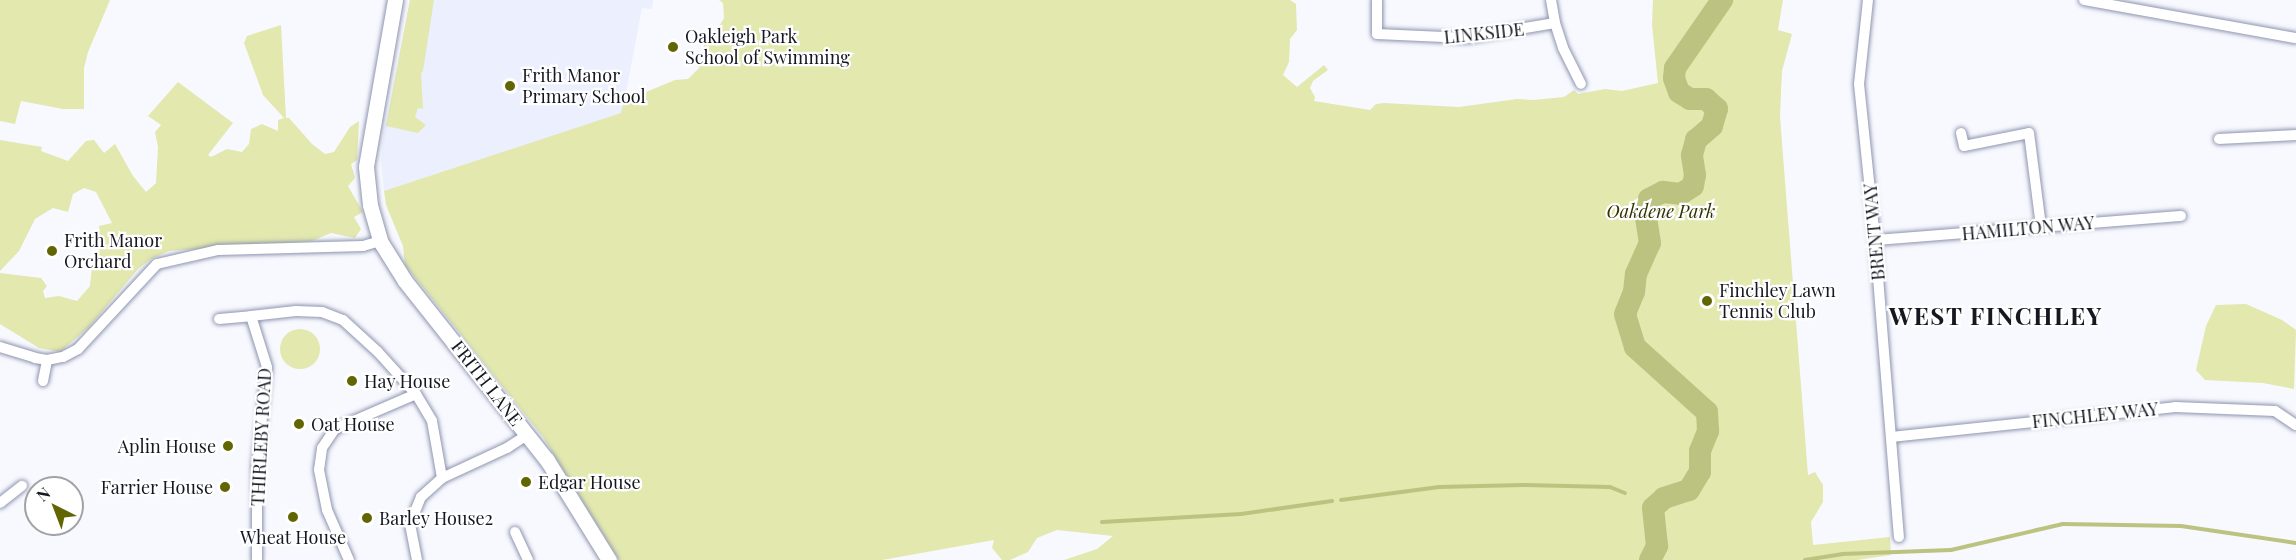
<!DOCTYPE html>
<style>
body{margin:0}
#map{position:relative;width:2296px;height:560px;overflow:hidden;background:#f8f9ff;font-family:"Playfair Display",serif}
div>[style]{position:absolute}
.built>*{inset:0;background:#ebeffe}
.green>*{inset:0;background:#e2e8ae}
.round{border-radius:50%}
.stream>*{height:4px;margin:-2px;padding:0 2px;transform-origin:2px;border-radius:2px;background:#bcc380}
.river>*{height:22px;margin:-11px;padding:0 11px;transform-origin:11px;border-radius:11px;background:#bcc380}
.roads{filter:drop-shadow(0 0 2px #8e95af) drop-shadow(0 0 2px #8e95af)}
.street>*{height:10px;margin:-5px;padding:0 5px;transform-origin:5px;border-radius:5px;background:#fff}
.secondary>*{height:15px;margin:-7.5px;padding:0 7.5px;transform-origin:7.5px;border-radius:7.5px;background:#fff}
.dots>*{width:16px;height:16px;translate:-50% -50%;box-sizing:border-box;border:3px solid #fff;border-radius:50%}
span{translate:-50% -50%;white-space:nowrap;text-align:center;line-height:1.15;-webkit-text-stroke:4.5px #fff;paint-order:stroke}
.street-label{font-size:18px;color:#151721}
.poi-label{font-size:18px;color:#151721}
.left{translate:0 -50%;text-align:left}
.right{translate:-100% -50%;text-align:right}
.park-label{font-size:18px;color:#303300;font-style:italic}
.district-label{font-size:24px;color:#151721;font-weight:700;letter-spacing:1.5px}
.north{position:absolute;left:24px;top:476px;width:60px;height:60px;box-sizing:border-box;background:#fff;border:2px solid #a1a2a6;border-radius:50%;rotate:318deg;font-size:16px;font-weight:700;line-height:24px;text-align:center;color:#151721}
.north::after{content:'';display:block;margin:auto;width:21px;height:27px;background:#616603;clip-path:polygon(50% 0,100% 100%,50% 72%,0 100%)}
</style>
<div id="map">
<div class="built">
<div style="clip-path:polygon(410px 0,653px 0,652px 9px,642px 8px,622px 113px,384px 191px,381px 160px,384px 131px)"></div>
</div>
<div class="green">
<div style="clip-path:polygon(0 0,110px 0,88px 52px,84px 68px,84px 109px,63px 109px,21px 101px,15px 124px,0 121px)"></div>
<div style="clip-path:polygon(410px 0,434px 0,423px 71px,421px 73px,423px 109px,418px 108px,415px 117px,426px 125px,418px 133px,386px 126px)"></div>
<div style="clip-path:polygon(719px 0,1290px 0,1296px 4px,1297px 30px,1290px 39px,1289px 62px,1283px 75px,1297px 87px,1324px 65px,1328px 70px,1313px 81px,1310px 88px,1315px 97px,1314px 101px,1370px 110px,1376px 104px,1384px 103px,1459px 107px,1517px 99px,1533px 100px,1564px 97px,1574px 90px,1578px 94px,1605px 89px,1622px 91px,1658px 83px,1652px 25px,1653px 0,1783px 0,1778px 30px,1792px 34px,1782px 71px,1780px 117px,1808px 475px,1815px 472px,1823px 485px,1823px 502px,1811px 522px,1813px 545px,1890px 537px,1891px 555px,1857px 560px,1064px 560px,1097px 549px,1113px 536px,1057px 530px,1037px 538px,1028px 552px,1010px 560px,1002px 560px,992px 548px,994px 540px,882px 560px,619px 560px,543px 437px,405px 265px,403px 246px,386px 205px,384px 191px,621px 113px,625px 96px,634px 97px,675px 80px,688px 79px,699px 68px,706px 36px,718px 28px,724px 18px,723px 3px)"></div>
<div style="clip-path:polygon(281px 25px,286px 118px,289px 118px,312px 144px,325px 154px,334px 152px,350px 127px,359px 121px,357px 160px,351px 164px,355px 178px,348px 186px,363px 212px,354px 217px,361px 229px,355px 238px,331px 233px,312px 241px,169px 251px,151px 259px,138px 269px,89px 327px,60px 352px,39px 348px,0 324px,0 273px,41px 278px,47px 286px,43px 291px,45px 298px,59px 296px,77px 301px,90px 286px,92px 266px,98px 262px,99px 226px,112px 223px,96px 192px,84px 188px,73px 194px,68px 212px,53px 208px,35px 219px,19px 251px,0 271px,0 140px,42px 147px,41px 151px,68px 161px,86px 141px,94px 140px,104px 153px,115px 144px,133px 176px,146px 192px,156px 183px,158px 147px,155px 132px,161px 125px,148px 116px,178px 82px,233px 123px,208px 155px,211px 157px,227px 149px,242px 152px,249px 144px,251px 129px,262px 124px,278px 131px,278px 120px,284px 118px,263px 95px,244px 43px,247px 36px)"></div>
<div style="clip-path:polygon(2246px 304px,2282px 320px,2296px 330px,2294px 389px,2263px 383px,2205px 380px,2196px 370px,2206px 326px,2216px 305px)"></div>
<div class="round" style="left:280px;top:329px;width:40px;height:40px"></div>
</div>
<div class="stream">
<div style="left:1341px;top:500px;width:99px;rotate:-7.6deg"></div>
<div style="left:1439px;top:487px;width:84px;rotate:-1.4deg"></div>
<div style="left:1523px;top:485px;width:87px;rotate:1.3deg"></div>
<div style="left:1610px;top:487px;width:16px;rotate:22deg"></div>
<div style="left:1102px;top:522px;width:139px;rotate:-3.3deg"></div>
<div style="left:1241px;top:514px;width:92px;rotate:-8.1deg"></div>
<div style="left:1805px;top:560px;width:37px;rotate:-9deg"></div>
<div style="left:1842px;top:554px;width:109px;rotate:-2.1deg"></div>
<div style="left:1951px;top:550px;width:115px;rotate:-13.1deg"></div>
<div style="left:2063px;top:524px;width:118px;rotate:1deg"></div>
<div style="left:2181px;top:526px;width:116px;rotate:8.4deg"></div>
</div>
<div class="river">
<div style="left:1650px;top:560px;width:16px;rotate:-63deg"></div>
<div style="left:1657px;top:546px;width:38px;rotate:-96deg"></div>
<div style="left:1653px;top:508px;width:15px;rotate:-42deg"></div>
<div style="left:1664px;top:498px;width:26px;rotate:-18deg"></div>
<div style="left:1689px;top:490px;width:21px;rotate:-59deg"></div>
<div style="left:1700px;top:472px;width:21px;rotate:-90deg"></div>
<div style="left:1700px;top:451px;width:22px;rotate:-68deg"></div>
<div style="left:1708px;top:431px;width:19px;rotate:-93deg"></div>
<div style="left:1707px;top:412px;width:97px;rotate:-137.9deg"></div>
<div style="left:1635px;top:347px;width:34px;rotate:-107deg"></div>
<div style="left:1625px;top:314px;width:24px;rotate:-68deg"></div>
<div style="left:1634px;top:292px;width:18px;rotate:-84deg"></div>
<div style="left:1636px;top:274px;width:34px;rotate:-66deg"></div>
<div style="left:1650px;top:243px;width:25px;rotate:-99deg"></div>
<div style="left:1646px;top:218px;width:19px;rotate:-81deg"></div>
<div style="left:1649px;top:199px;width:16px;rotate:-27deg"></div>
<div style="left:1663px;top:192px;width:18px;rotate:6deg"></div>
<div style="left:1681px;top:194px;width:14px;rotate:-34deg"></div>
<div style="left:1693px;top:186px;width:11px;rotate:-80deg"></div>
<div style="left:1695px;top:175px;width:20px;rotate:-99deg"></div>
<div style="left:1692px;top:155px;width:16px;rotate:-75deg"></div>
<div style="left:1696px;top:140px;width:21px;rotate:-41deg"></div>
<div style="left:1712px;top:126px;width:18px;rotate:-74deg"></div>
<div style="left:1717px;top:109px;width:15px;rotate:-138deg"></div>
<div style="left:1706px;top:99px;width:16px;rotate:180deg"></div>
<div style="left:1690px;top:99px;width:13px;rotate:-148deg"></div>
<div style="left:1679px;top:92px;width:15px;rotate:-110deg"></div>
<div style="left:1674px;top:78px;width:10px;rotate:-84deg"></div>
<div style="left:1675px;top:68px;width:83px;rotate:-55.3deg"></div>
</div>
<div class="roads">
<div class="street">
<div style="left:1377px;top:0;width:34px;rotate:90deg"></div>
<div style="left:1377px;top:34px;width:89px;rotate:2.6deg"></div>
<div style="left:1466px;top:38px;width:90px;rotate:-9.6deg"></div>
<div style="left:1551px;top:0;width:23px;rotate:80deg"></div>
<div style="left:1555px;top:23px;width:26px;rotate:72deg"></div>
<div style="left:1563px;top:48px;width:40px;rotate:63.4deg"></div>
<div style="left:1868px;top:0;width:84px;rotate:96.1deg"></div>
<div style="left:1859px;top:84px;width:157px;rotate:84.1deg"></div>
<div style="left:1875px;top:240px;width:298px;rotate:85.4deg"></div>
<div style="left:2084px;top:0;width:215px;rotate:10.2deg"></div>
<div style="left:1961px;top:133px;width:13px;rotate:77deg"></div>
<div style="left:1964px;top:146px;width:66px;rotate:-11.3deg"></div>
<div style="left:2029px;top:133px;width:95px;rotate:82.7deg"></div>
<div style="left:2219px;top:139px;width:77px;rotate:-3deg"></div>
<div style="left:1875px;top:240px;width:307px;rotate:-4.5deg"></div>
<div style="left:219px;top:319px;width:32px;rotate:-5deg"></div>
<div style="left:0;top:347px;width:37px;rotate:17deg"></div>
<div style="left:35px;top:358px;width:12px;rotate:9deg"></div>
<div style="left:47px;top:360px;width:16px;rotate:-11deg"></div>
<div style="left:63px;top:357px;width:17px;rotate:-28deg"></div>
<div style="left:78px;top:349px;width:116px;rotate:-47.1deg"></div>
<div style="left:157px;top:264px;width:63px;rotate:-12.9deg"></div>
<div style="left:218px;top:250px;width:145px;rotate:-1.6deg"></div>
<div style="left:363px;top:246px;width:18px;rotate:-16deg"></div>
<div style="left:43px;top:381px;width:21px;rotate:-79deg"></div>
<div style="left:1891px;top:437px;width:286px;rotate:-6deg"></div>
<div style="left:2175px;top:407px;width:100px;rotate:2.3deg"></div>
<div style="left:2275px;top:411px;width:25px;rotate:34deg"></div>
<div style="left:0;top:503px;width:28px;rotate:-38deg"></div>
<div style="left:515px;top:532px;width:31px;rotate:65deg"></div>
<div style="left:257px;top:560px;width:93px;rotate:-90deg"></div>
<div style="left:257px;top:467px;width:100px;rotate:-84.3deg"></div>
<div style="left:267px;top:367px;width:53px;rotate:-107.4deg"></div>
<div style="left:251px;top:316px;width:45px;rotate:-6.3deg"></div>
<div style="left:296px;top:311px;width:26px;rotate:2deg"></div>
<div style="left:322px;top:312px;width:22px;rotate:21deg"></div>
<div style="left:343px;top:320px;width:47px;rotate:42.4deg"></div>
<div style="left:378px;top:352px;width:57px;rotate:47.9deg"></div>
<div style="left:349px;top:560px;width:55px;rotate:-113.7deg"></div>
<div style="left:327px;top:510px;width:41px;rotate:-101.3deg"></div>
<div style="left:319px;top:470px;width:22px;rotate:-82deg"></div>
<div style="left:322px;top:448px;width:23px;rotate:-56deg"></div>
<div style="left:335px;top:429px;width:88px;rotate:-23.4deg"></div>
<div style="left:416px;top:394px;width:31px;rotate:59deg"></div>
<div style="left:432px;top:421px;width:58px;rotate:80deg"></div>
<div style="left:417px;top:560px;width:37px;rotate:-101deg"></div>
<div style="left:410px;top:524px;width:29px;rotate:-68deg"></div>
<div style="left:421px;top:497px;width:28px;rotate:-42deg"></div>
<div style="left:442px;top:478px;width:72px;rotate:-24.8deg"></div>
<div style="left:507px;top:448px;width:24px;rotate:-33deg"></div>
</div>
<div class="secondary">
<div style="left:395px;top:0;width:169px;rotate:99.9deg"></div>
<div style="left:366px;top:167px;width:38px;rotate:84deg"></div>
<div style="left:370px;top:205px;width:37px;rotate:74deg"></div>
<div style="left:380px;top:241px;width:47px;rotate:58deg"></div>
<div style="left:405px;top:281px;width:228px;rotate:51.6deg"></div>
<div style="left:547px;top:460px;width:118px;rotate:58.2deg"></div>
</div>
</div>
<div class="dots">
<div style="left:673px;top:47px;background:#616603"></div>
<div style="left:510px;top:86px;background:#616603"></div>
<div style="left:52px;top:251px;background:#616603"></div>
<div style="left:1707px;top:301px;background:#616603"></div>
<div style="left:352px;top:381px;background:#616603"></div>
<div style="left:299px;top:424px;background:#616603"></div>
<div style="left:228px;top:446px;background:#616603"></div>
<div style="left:526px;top:482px;background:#616603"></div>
<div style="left:225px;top:487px;background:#616603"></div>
<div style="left:293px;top:517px;background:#616603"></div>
<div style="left:367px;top:518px;background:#616603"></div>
</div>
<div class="street-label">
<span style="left:1484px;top:33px;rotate:-6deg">LINKSIDE</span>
<span style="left:2028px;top:228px;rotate:-5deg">HAMILTON WAY</span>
<span style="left:1874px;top:232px;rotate:-95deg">BRENT WAY</span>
<span style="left:487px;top:383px;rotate:52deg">FRITH LANE</span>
<span style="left:2095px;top:415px;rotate:-6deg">FINCHLEY WAY</span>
<span style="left:261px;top:437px;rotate:-87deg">THIRLEBY ROAD</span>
</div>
<div class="poi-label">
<span class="left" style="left:685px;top:47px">Oakleigh Park<br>School of Swimming</span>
<span class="left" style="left:522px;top:86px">Frith Manor<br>Primary School</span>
<span class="left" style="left:64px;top:251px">Frith Manor<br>Orchard</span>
<span class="left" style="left:1719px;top:301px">Finchley Lawn<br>Tennis Club</span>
<span class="left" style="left:364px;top:381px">Hay House</span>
<span class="left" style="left:311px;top:424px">Oat House</span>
<span class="right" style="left:216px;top:446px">Aplin House</span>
<span class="left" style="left:538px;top:482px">Edgar House</span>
<span class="right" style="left:213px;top:487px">Farrier House</span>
<span class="left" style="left:379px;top:518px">Barley House2</span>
<span style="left:293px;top:537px">Wheat House</span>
</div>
<div class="park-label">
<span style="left:1661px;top:211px">Oakdene Park</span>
</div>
<div class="district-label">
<span style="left:1996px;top:316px">WEST FINCHLEY</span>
</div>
<div class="north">N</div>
</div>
